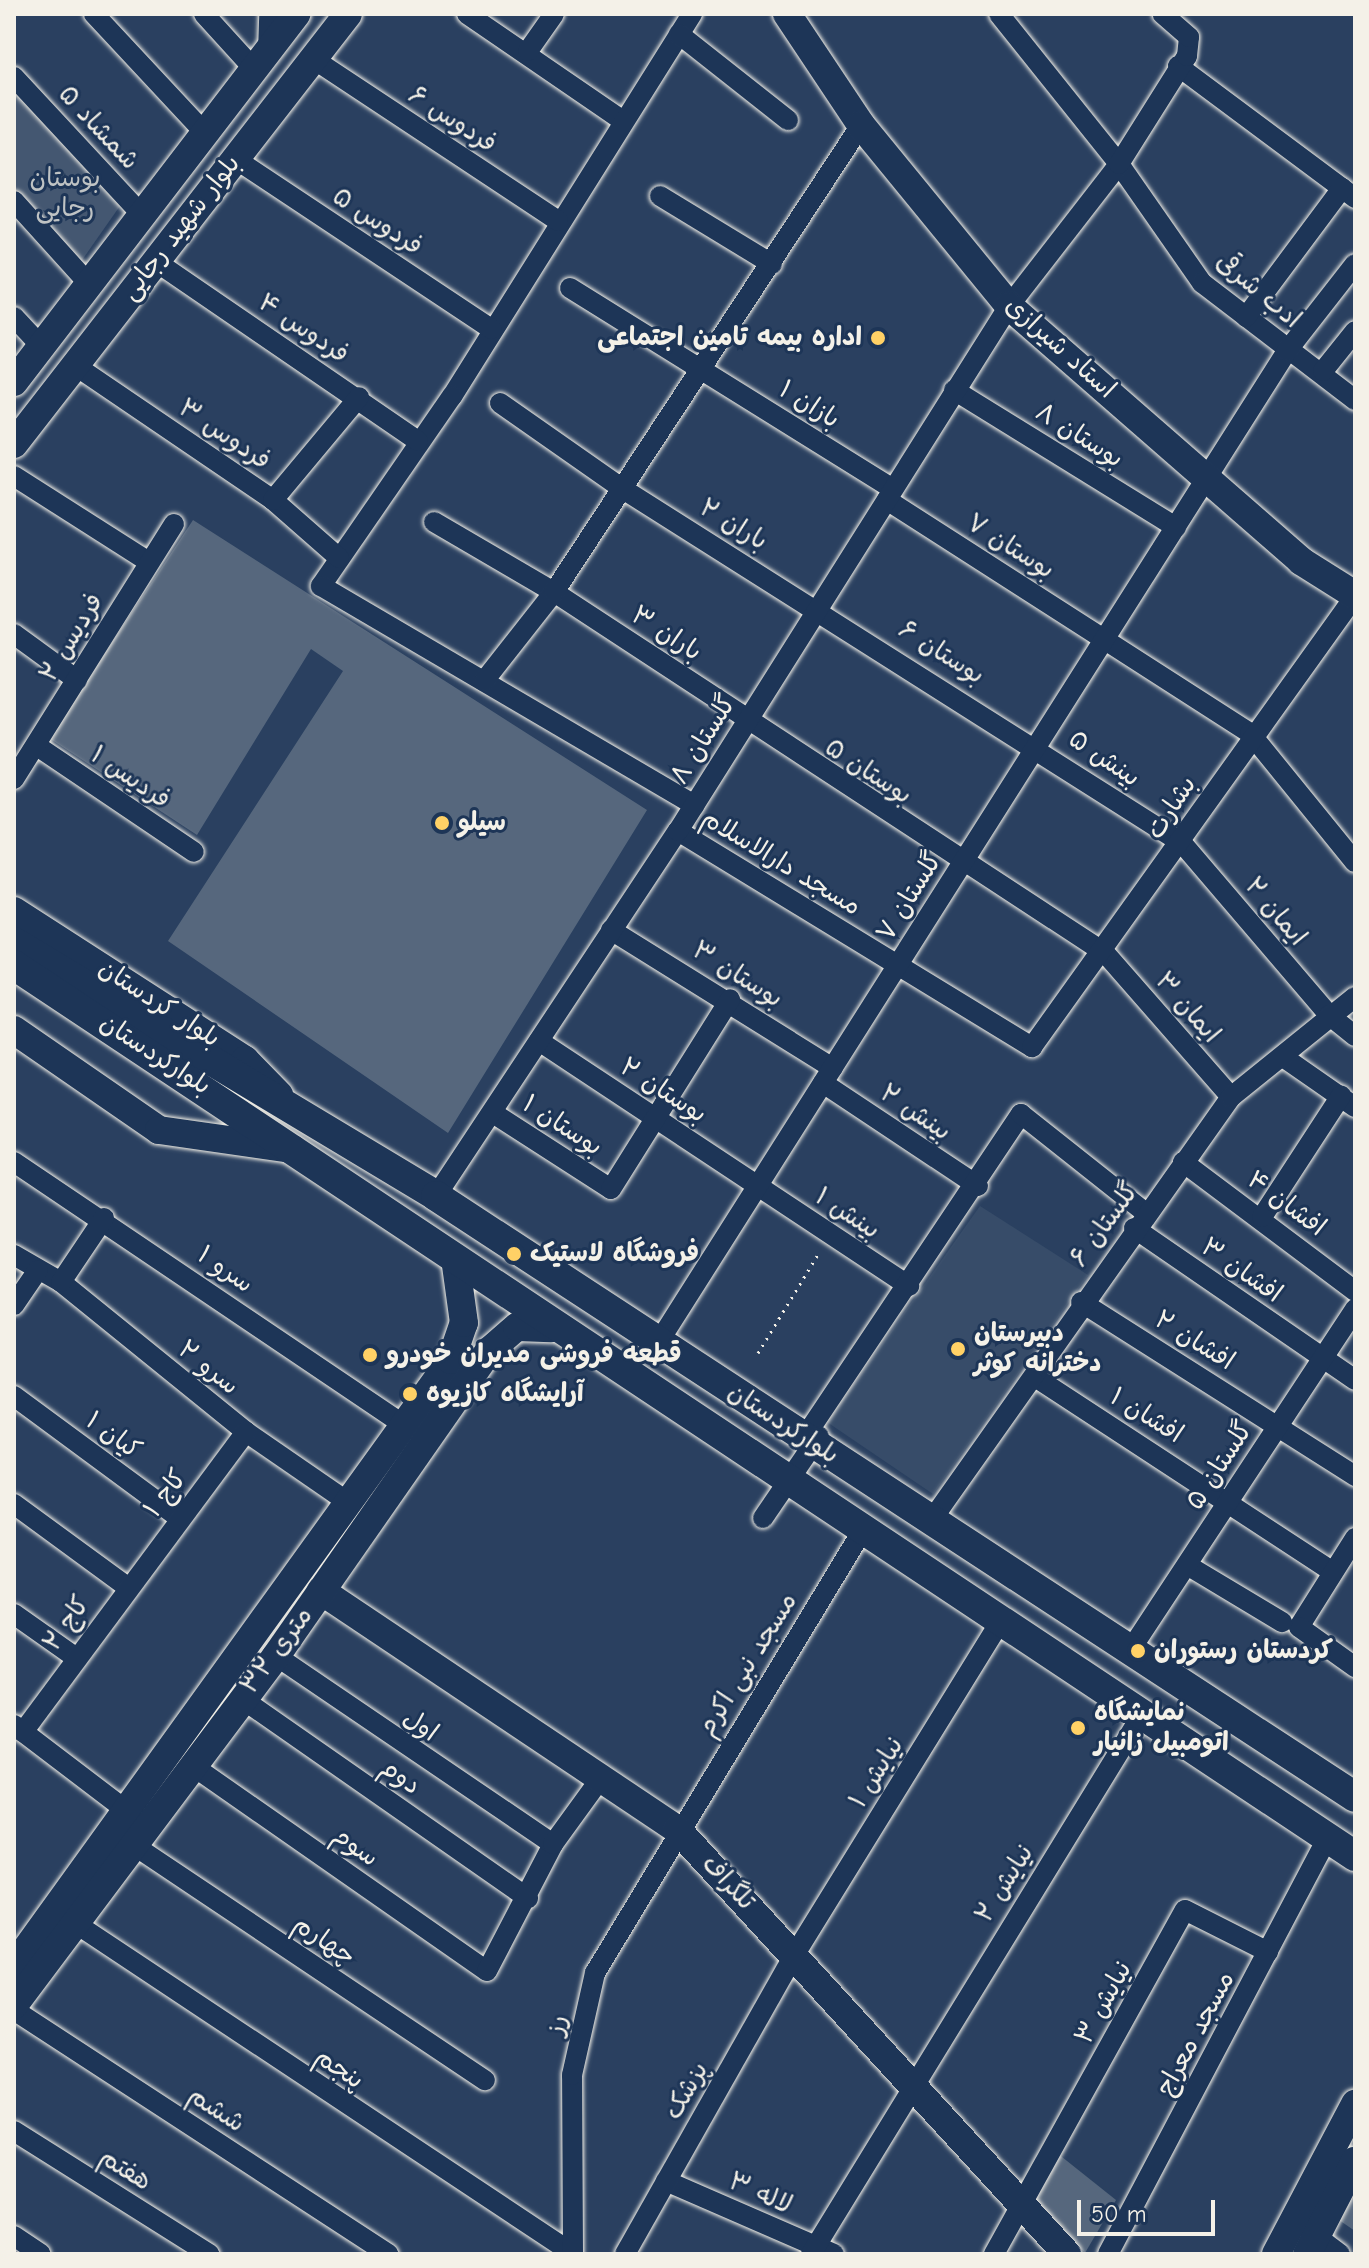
<!DOCTYPE html>
<meta charset="utf-8">
<style>
body{margin:0}
#map{position:relative;width:1369px;height:2268px;overflow:hidden;background:#2a4060;font-family:"Comic Neue","Playpen Sans Arabic",sans-serif}
div>[style]{position:absolute}
.built>*{inset:0;background:#374c69}
.green>*{inset:0;background:#445771}
.building>*{inset:0;background:#56677d}
.path>*{height:3px;margin-top:-1.5px;transform-origin:0;background:repeating-linear-gradient(90deg,#f4f1e8 0 2px,transparent 0 8px)}
.roads{filter:drop-shadow(0 0 2px #f4f1e8) drop-shadow(0 0 2px #f4f1e8)}
.street>*{height:20px;margin:-10px;padding:0 10px;transform-origin:10px;border-radius:10px;background:#1d3557}
.secondary>*{height:28px;margin:-14px;padding:0 14px;transform-origin:14px;border-radius:14px;background:#1d3557}
.primary>*{height:30px;margin:-15px;padding:0 15px;transform-origin:15px;border-radius:15px;background:#1d3557}
.dots>*{width:22px;height:22px;translate:-50% -50%;box-sizing:border-box;border:4px solid #1d3557;border-radius:50%}
span{translate:-50% -50%;white-space:nowrap;text-align:center;line-height:1.15;-webkit-text-stroke:6px #1d3557;paint-order:stroke}
.street-label{font-size:26px;color:#f4f1e8}
.park-label{font-size:26px;color:#bfc3c4}
.poi-label{font-size:26px;color:#f4f1e8;font-weight:700}
.right{translate:-100% -50%;text-align:right}
.left{translate:0 -50%;text-align:left}
.frame{position:absolute;inset:0;border:16px solid #f4f1e8;pointer-events:none}
.scale{position:absolute;left:1077px;top:2200px;width:138px;height:36px;box-sizing:border-box;border:4px solid #f4f1e8;border-top:0;padding-left:10px;font-size:24px;line-height:28px;white-space:nowrap;color:#f4f1e8;-webkit-text-stroke:6px #1d3557;paint-order:stroke}
</style>
<div id="map">
<div class="built">
<div style="clip-path:polygon(980px 1206px,1088px 1275px,933px 1494px,827px 1422px)"></div>
</div>
<div class="green">
<div style="clip-path:polygon(14px 87px,122px 203px,80px 263px,14px 191px)"></div>
</div>
<div class="building">
<div style="clip-path:polygon(193px 520px,647px 810px,448px 1133px,168px 941px,343px 671px,311px 649px,197px 835px,49px 738px)"></div>
<div style="clip-path:polygon(1057px 2153px,1116px 2200px,1085px 2253px,1034px 2198px)"></div>
<div style="clip-path:polygon(1355px 2190px,1355px 2231px,1339px 2220px)"></div>
</div>
<div class="path">
<div style="left:758px;top:1353px;width:119px;rotate:-58.7deg"></div>
</div>
<div class="roads">
<div class="street">
<div style="left:94px;top:14px;width:163px;rotate:47deg"></div>
<div style="left:204px;top:14px;width:74px;rotate:47.7deg"></div>
<div style="left:467px;top:14px;width:188px;rotate:34.4deg"></div>
<div style="left:692px;top:14px;width:451px;rotate:122.1deg"></div>
<div style="left:452px;top:396px;width:231px;rotate:124.6deg"></div>
<div style="left:321px;top:586px;width:433px;rotate:30.4deg"></div>
<div style="left:999px;top:14px;width:192px;rotate:51.3deg"></div>
<div style="left:1119px;top:164px;width:145px;rotate:55.1deg"></div>
<div style="left:1202px;top:283px;width:193px;rotate:37.4deg"></div>
<div style="left:679px;top:34px;width:139px;rotate:38.3deg"></div>
<div style="left:268px;top:51px;width:37px;rotate:-88deg"></div>
<div style="left:528px;top:51px;width:45px;rotate:-54.9deg"></div>
<div style="left:318px;top:62px;width:288px;rotate:33.5deg"></div>
<div style="left:1178px;top:66px;width:221px;rotate:36.7deg"></div>
<div style="left:14px;top:77px;width:190px;rotate:47.1deg"></div>
<div style="left:234px;top:158px;width:309px;rotate:33.6deg"></div>
<div style="left:660px;top:196px;width:131px;rotate:31.3deg"></div>
<div style="left:14px;top:201px;width:113px;rotate:47.9deg"></div>
<div style="left:158px;top:263px;width:315px;rotate:34.4deg"></div>
<div style="left:570px;top:288px;width:380px;rotate:31.9deg"></div>
<div style="left:14px;top:317px;width:40px;rotate:47deg"></div>
<div style="left:1246px;top:317px;width:161px;rotate:-53.3deg"></div>
<div style="left:73px;top:364px;width:242px;rotate:34.2deg"></div>
<div style="left:273px;top:500px;width:88px;rotate:41.3deg"></div>
<div style="left:1323px;top:371px;width:51px;rotate:-51.3deg"></div>
<div style="left:954px;top:390px;width:261px;rotate:31.7deg"></div>
<div style="left:500px;top:403px;width:150px;rotate:35deg"></div>
<div style="left:623px;top:489px;width:662px;rotate:32.35deg"></div>
<div style="left:1182px;top:843px;width:226px;rotate:49.5deg"></div>
<div style="left:1329px;top:1015px;width:33px;rotate:39deg"></div>
<div style="left:14px;top:476px;width:160px;rotate:32.5deg"></div>
<div style="left:273px;top:500px;width:134px;rotate:-50.1deg"></div>
<div style="left:887px;top:500px;width:431px;rotate:32.7deg"></div>
<div style="left:1250px;top:733px;width:166px;rotate:50.9deg"></div>
<div style="left:434px;top:522px;width:139px;rotate:30.3deg"></div>
<div style="left:554px;top:592px;width:659px;rotate:33.23deg"></div>
<div style="left:1105px;top:953px;width:191px;rotate:48.8deg"></div>
<div style="left:14px;top:634px;width:78px;rotate:36.1deg"></div>
<div style="left:484px;top:681px;width:113px;rotate:-51.8deg"></div>
<div style="left:554px;top:592px;width:559px;rotate:-56.68deg"></div>
<div style="left:37px;top:746px;width:189px;rotate:34deg"></div>
<div style="left:14px;top:779px;width:301px;rotate:-57.9deg"></div>
<div style="left:678px;top:831px;width:415px;rotate:31.4deg"></div>
<div style="left:1032px;top:1047px;width:555px;rotate:-54.39deg"></div>
<div style="left:611px;top:930px;width:261px;rotate:31.9deg"></div>
<div style="left:539px;top:1041px;width:444px;rotate:33.5deg"></div>
<div style="left:1286px;top:1059px;width:84px;rotate:34.8deg"></div>
<div style="left:823px;top:1083px;width:186px;rotate:33.6deg"></div>
<div style="left:493px;top:1113px;width:140px;rotate:32.8deg"></div>
<div style="left:611px;top:1189px;width:224px;rotate:-57.9deg"></div>
<div style="left:14px;top:1162px;width:470px;rotate:34deg"></div>
<div style="left:1183px;top:1162px;width:215px;rotate:36.9deg"></div>
<div style="left:436px;top:1196px;width:438px;rotate:-56.5deg"></div>
<div style="left:678px;top:831px;width:621px;rotate:-57.77deg"></div>
<div style="left:1009px;top:306px;width:180px;rotate:-52.2deg"></div>
<div style="left:1119px;top:164px;width:128px;rotate:-57.8deg"></div>
<div style="left:1187px;top:56px;width:19px;rotate:-84deg"></div>
<div style="left:1189px;top:37px;width:35px;rotate:-139deg"></div>
<div style="left:1262px;top:1217px;width:145px;rotate:-56.9deg"></div>
<div style="left:1134px;top:1228px;width:268px;rotate:34.5deg"></div>
<div style="left:14px;top:1255px;width:54px;rotate:29.9deg"></div>
<div style="left:61px;top:1282px;width:238px;rotate:39deg"></div>
<div style="left:246px;top:1432px;width:124px;rotate:34.5deg"></div>
<div style="left:61px;top:1282px;width:77px;rotate:-56.1deg"></div>
<div style="left:1081px;top:1302px;width:325px;rotate:32.4deg"></div>
<div style="left:14px;top:1305px;width:42px;rotate:-55.6deg"></div>
<div style="left:658px;top:1343px;width:1175px;rotate:-57.62deg"></div>
<div style="left:1287px;top:351px;width:110px;rotate:-52deg"></div>
<div style="left:1035px;top:1377px;width:356px;rotate:33.2deg"></div>
<div style="left:14px;top:1396px;width:207px;rotate:36.4deg"></div>
<div style="left:804px;top:1438px;width:390px;rotate:-56.2deg"></div>
<div style="left:1021px;top:1114px;width:161px;rotate:38.4deg"></div>
<div style="left:14px;top:1504px;width:139px;rotate:36.2deg"></div>
<div style="left:763px;top:1518px;width:99px;rotate:-55.7deg"></div>
<div style="left:933px;top:1518px;width:516px;rotate:-54.71deg"></div>
<div style="left:1231px;top:1097px;width:159px;rotate:-38.9deg"></div>
<div style="left:1355px;top:1538px;width:105px;rotate:122.2deg"></div>
<div style="left:1299px;top:1627px;width:69px;rotate:35.5deg"></div>
<div style="left:1187px;top:1565px;width:111px;rotate:31deg"></div>
<div style="left:14px;top:1614px;width:75px;rotate:35.2deg"></div>
<div style="left:1129px;top:1652px;width:411px;rotate:-56.6deg"></div>
<div style="left:241px;top:1698px;width:350px;rotate:34.9deg"></div>
<div style="left:14px;top:1725px;width:142px;rotate:37.3deg"></div>
<div style="left:23px;top:1732px;width:374px;rotate:-53.4deg"></div>
<div style="left:193px;top:1766px;width:358px;rotate:34.9deg"></div>
<div style="left:487px;top:1971px;width:143px;rotate:-62.5deg"></div>
<div style="left:553px;top:1844px;width:335px;rotate:-145.8deg"></div>
<div style="left:553px;top:1844px;width:82px;rotate:-54deg"></div>
<div style="left:135px;top:1846px;width:421px;rotate:33.8deg"></div>
<div style="left:78px;top:1925px;width:593px;rotate:33.58deg"></div>
<div style="left:14px;top:2010px;width:447px;rotate:33.1deg"></div>
<div style="left:14px;top:2131px;width:231px;rotate:32.2deg"></div>
<div style="left:666px;top:2181px;width:183px;rotate:23.5deg"></div>
<div style="left:14px;top:2236px;width:32px;rotate:34deg"></div>
<div style="left:1316px;top:2236px;width:30px;rotate:37deg"></div>
<div style="left:573px;top:2254px;width:179px;rotate:-90.3deg"></div>
<div style="left:572px;top:2075px;width:105px;rotate:-77.3deg"></div>
<div style="left:595px;top:1973px;width:520px;rotate:-58.85deg"></div>
<div style="left:625px;top:2254px;width:345px;rotate:-60.5deg"></div>
<div style="left:795px;top:1954px;width:394px;rotate:-58.3deg"></div>
<div style="left:811px;top:2254px;width:635px;rotate:-58.46deg"></div>
<div style="left:994px;top:2254px;width:393px;rotate:-61deg"></div>
<div style="left:1185px;top:1910px;width:93px;rotate:26.8deg"></div>
<div style="left:1108px;top:2254px;width:471px;rotate:-62.2deg"></div>
</div>
<div class="secondary">
<div style="left:787px;top:14px;width:133px;rotate:56.3deg"></div>
<div style="left:861px;top:125px;width:234px;rotate:50.7deg"></div>
<div style="left:1009px;top:306px;width:388px;rotate:41.1deg"></div>
<div style="left:1301px;top:561px;width:64px;rotate:32.2deg"></div>
<div style="left:14px;top:382px;width:464px;rotate:-52.5deg"></div>
<div style="left:14px;top:444px;width:544px;rotate:-52.16deg"></div>
<div style="left:14px;top:911px;width:275px;rotate:32.8deg"></div>
<div style="left:245px;top:1060px;width:49px;rotate:45.8deg"></div>
<div style="left:14px;top:1030px;width:176px;rotate:34.6deg"></div>
<div style="left:159px;top:1130px;width:135px;rotate:8.1deg"></div>
<div style="left:321px;top:1591px;width:428px;rotate:33.8deg"></div>
<div style="left:677px;top:1829px;width:577px;rotate:47.46deg"></div>
<div style="left:14px;top:1966px;width:747px;rotate:-54.2deg"></div>
<div style="left:451px;top:1360px;width:39px;rotate:-71deg"></div>
<div style="left:464px;top:1323px;width:59px;rotate:-97.9deg"></div>
<div style="left:14px;top:2005px;width:436px;rotate:-53.1deg"></div>
<div style="left:276px;top:1656px;width:372px;rotate:-55.1deg"></div>
<div style="left:489px;top:1351px;width:37px;rotate:-41deg"></div>
<div style="left:517px;top:1327px;width:34px;rotate:2deg"></div>
<div style="left:1276px;top:2254px;width:170px;rotate:-62.2deg"></div>
<div style="left:1307px;top:2254px;width:105px;rotate:-62.7deg"></div>
</div>
<div class="primary">
<div style="left:14px;top:942px;width:493px;rotate:31deg"></div>
<div style="left:436px;top:1196px;width:1098px;rotate:33.18deg"></div>
<div style="left:14px;top:965px;width:1610px;rotate:33.6deg"></div>
</div>
</div>
<div class="dots">
<div style="left:878px;top:338px;background:#ffd166"></div>
<div style="left:442px;top:823px;background:#ffd166"></div>
<div style="left:514px;top:1254px;background:#ffd166"></div>
<div style="left:958px;top:1349px;background:#ffd166"></div>
<div style="left:370px;top:1355px;background:#ffd166"></div>
<div style="left:410px;top:1394px;background:#ffd166"></div>
<div style="left:1138px;top:1651px;background:#ffd166"></div>
<div style="left:1078px;top:1728px;background:#ffd166"></div>
</div>
<div class="street-label">
<span style="left:452px;top:120px;rotate:33deg">فردوس ۶</span>
<span style="left:98px;top:128px;rotate:47deg">شمشاد ۵</span>
<span style="left:377px;top:222px;rotate:33deg">فردوس ۵</span>
<span style="left:181px;top:228px;rotate:-52deg">بلوار شهید رجایی</span>
<span style="left:1258px;top:291px;rotate:40deg">ادب شرقی</span>
<span style="left:303px;top:329px;rotate:34deg">فردوس ۴</span>
<span style="left:1060px;top:348px;rotate:42deg">استاد شیرازی</span>
<span style="left:809px;top:405px;rotate:32deg">بازان ۱</span>
<span style="left:224px;top:435px;rotate:34deg">فردوس ۳</span>
<span style="left:1079px;top:436px;rotate:32deg">بوستان ۸</span>
<span style="left:733px;top:525px;rotate:31deg">باران ۲</span>
<span style="left:1010px;top:547px;rotate:32deg">بوستان ۷</span>
<span style="left:666px;top:634px;rotate:33deg">باران ۳</span>
<span style="left:72px;top:638px;rotate:-59deg">فردیس ۲</span>
<span style="left:941px;top:653px;rotate:32deg">بوستان ۶</span>
<span style="left:704px;top:740px;rotate:-58deg">گلستان ۸</span>
<span style="left:1104px;top:759px;rotate:34deg">بینش ۵</span>
<span style="left:868px;top:772px;rotate:33deg">بوستان ۵</span>
<span style="left:130px;top:778px;rotate:34deg">فردیس ۱</span>
<span style="left:1172px;top:808px;rotate:-57deg">بشارت</span>
<span style="left:781px;top:863px;rotate:31deg">مسجد دارالاسلام</span>
<span style="left:910px;top:897px;rotate:-58deg">گلستان ۷</span>
<span style="left:1275px;top:912px;rotate:50deg">ایمان ۲</span>
<span style="left:737px;top:975px;rotate:32deg">بوستان ۳</span>
<span style="left:159px;top:1004px;rotate:33deg">بلوار کردستان</span>
<span style="left:1187px;top:1008px;rotate:49deg">ایمان ۳</span>
<span style="left:155px;top:1055px;rotate:33deg">بلوارکردستان</span>
<span style="left:663px;top:1091px;rotate:33deg">بوستان ۲</span>
<span style="left:915px;top:1113px;rotate:34deg">بینش ۲</span>
<span style="left:562px;top:1126px;rotate:33deg">بوستان ۱</span>
<span style="left:1286px;top:1204px;rotate:37deg">افشان ۴</span>
<span style="left:847px;top:1214px;rotate:33deg">بینش ۱</span>
<span style="left:1105px;top:1225px;rotate:-54deg">گلستان ۶</span>
<span style="left:225px;top:1270px;rotate:35deg">سرو ۱</span>
<span style="left:1241px;top:1271px;rotate:35deg">افشان ۳</span>
<span style="left:1194px;top:1341px;rotate:32deg">افشان ۲</span>
<span style="left:208px;top:1368px;rotate:39deg">سرو ۲</span>
<span style="left:1146px;top:1416px;rotate:32deg">افشان ۱</span>
<span style="left:783px;top:1424px;rotate:33deg">بلوارکردستان</span>
<span style="left:113px;top:1436px;rotate:36deg">کیان ۱</span>
<span style="left:1220px;top:1466px;rotate:-57deg">گلستان ۵</span>
<span style="left:166px;top:1494px;rotate:-52deg">کاج ۱</span>
<span style="left:67px;top:1624px;rotate:-55deg">کاج ۲</span>
<span style="left:277px;top:1651px;rotate:-53deg">۳۲ متری</span>
<span style="left:748px;top:1665px;rotate:-58deg">مسجد نبی اکرم</span>
<span style="left:420px;top:1726px;rotate:35deg">اول</span>
<span style="left:877px;top:1773px;rotate:-58deg">نیایش ۱</span>
<span style="left:400px;top:1777px;rotate:35deg">دوم</span>
<span style="left:355px;top:1847px;rotate:35deg">سوم</span>
<span style="left:728px;top:1883px;rotate:47deg">تلگراف</span>
<span style="left:1005px;top:1884px;rotate:-58deg">نیایش ۲</span>
<span style="left:324px;top:1941px;rotate:34deg">چهارم</span>
<span style="left:1104px;top:2003px;rotate:-61deg">نیایش ۳</span>
<span style="left:557px;top:2025px;rotate:-77deg">رز</span>
<span style="left:1196px;top:2034px;rotate:-62deg">مسجد معراج</span>
<span style="left:339px;top:2069px;rotate:34deg">پنجم</span>
<span style="left:687px;top:2091px;rotate:-60deg">پزشک</span>
<span style="left:216px;top:2110px;rotate:33deg">ششم</span>
<span style="left:125px;top:2170px;rotate:32deg">هفتم</span>
<span style="left:760px;top:2194px;rotate:24deg">لاله ۳</span>
</div>
<div class="park-label">
<span style="left:65px;top:194px">بوستان<br>رجایی</span>
</div>
<div class="poi-label">
<span class="right" style="left:862px;top:338px">اداره بیمه تامین اجتماعی</span>
<span class="left" style="left:458px;top:823px">سیلو</span>
<span class="left" style="left:530px;top:1254px">فروشگاه لاستیک</span>
<span class="left" style="left:974px;top:1349px">دبیرستان<br>دخترانه کوثر</span>
<span class="left" style="left:386px;top:1355px">قطعه فروشی مدیران خودرو</span>
<span class="left" style="left:426px;top:1394px">آرایشگاه کازیوه</span>
<span class="left" style="left:1154px;top:1651px">کردستان رستوران</span>
<span class="left" style="left:1094px;top:1728px">نمایشگاه<br>اتومبیل زانیار</span>
</div>
<div class="frame"></div>
<div class="scale">50 m</div>
</div>
